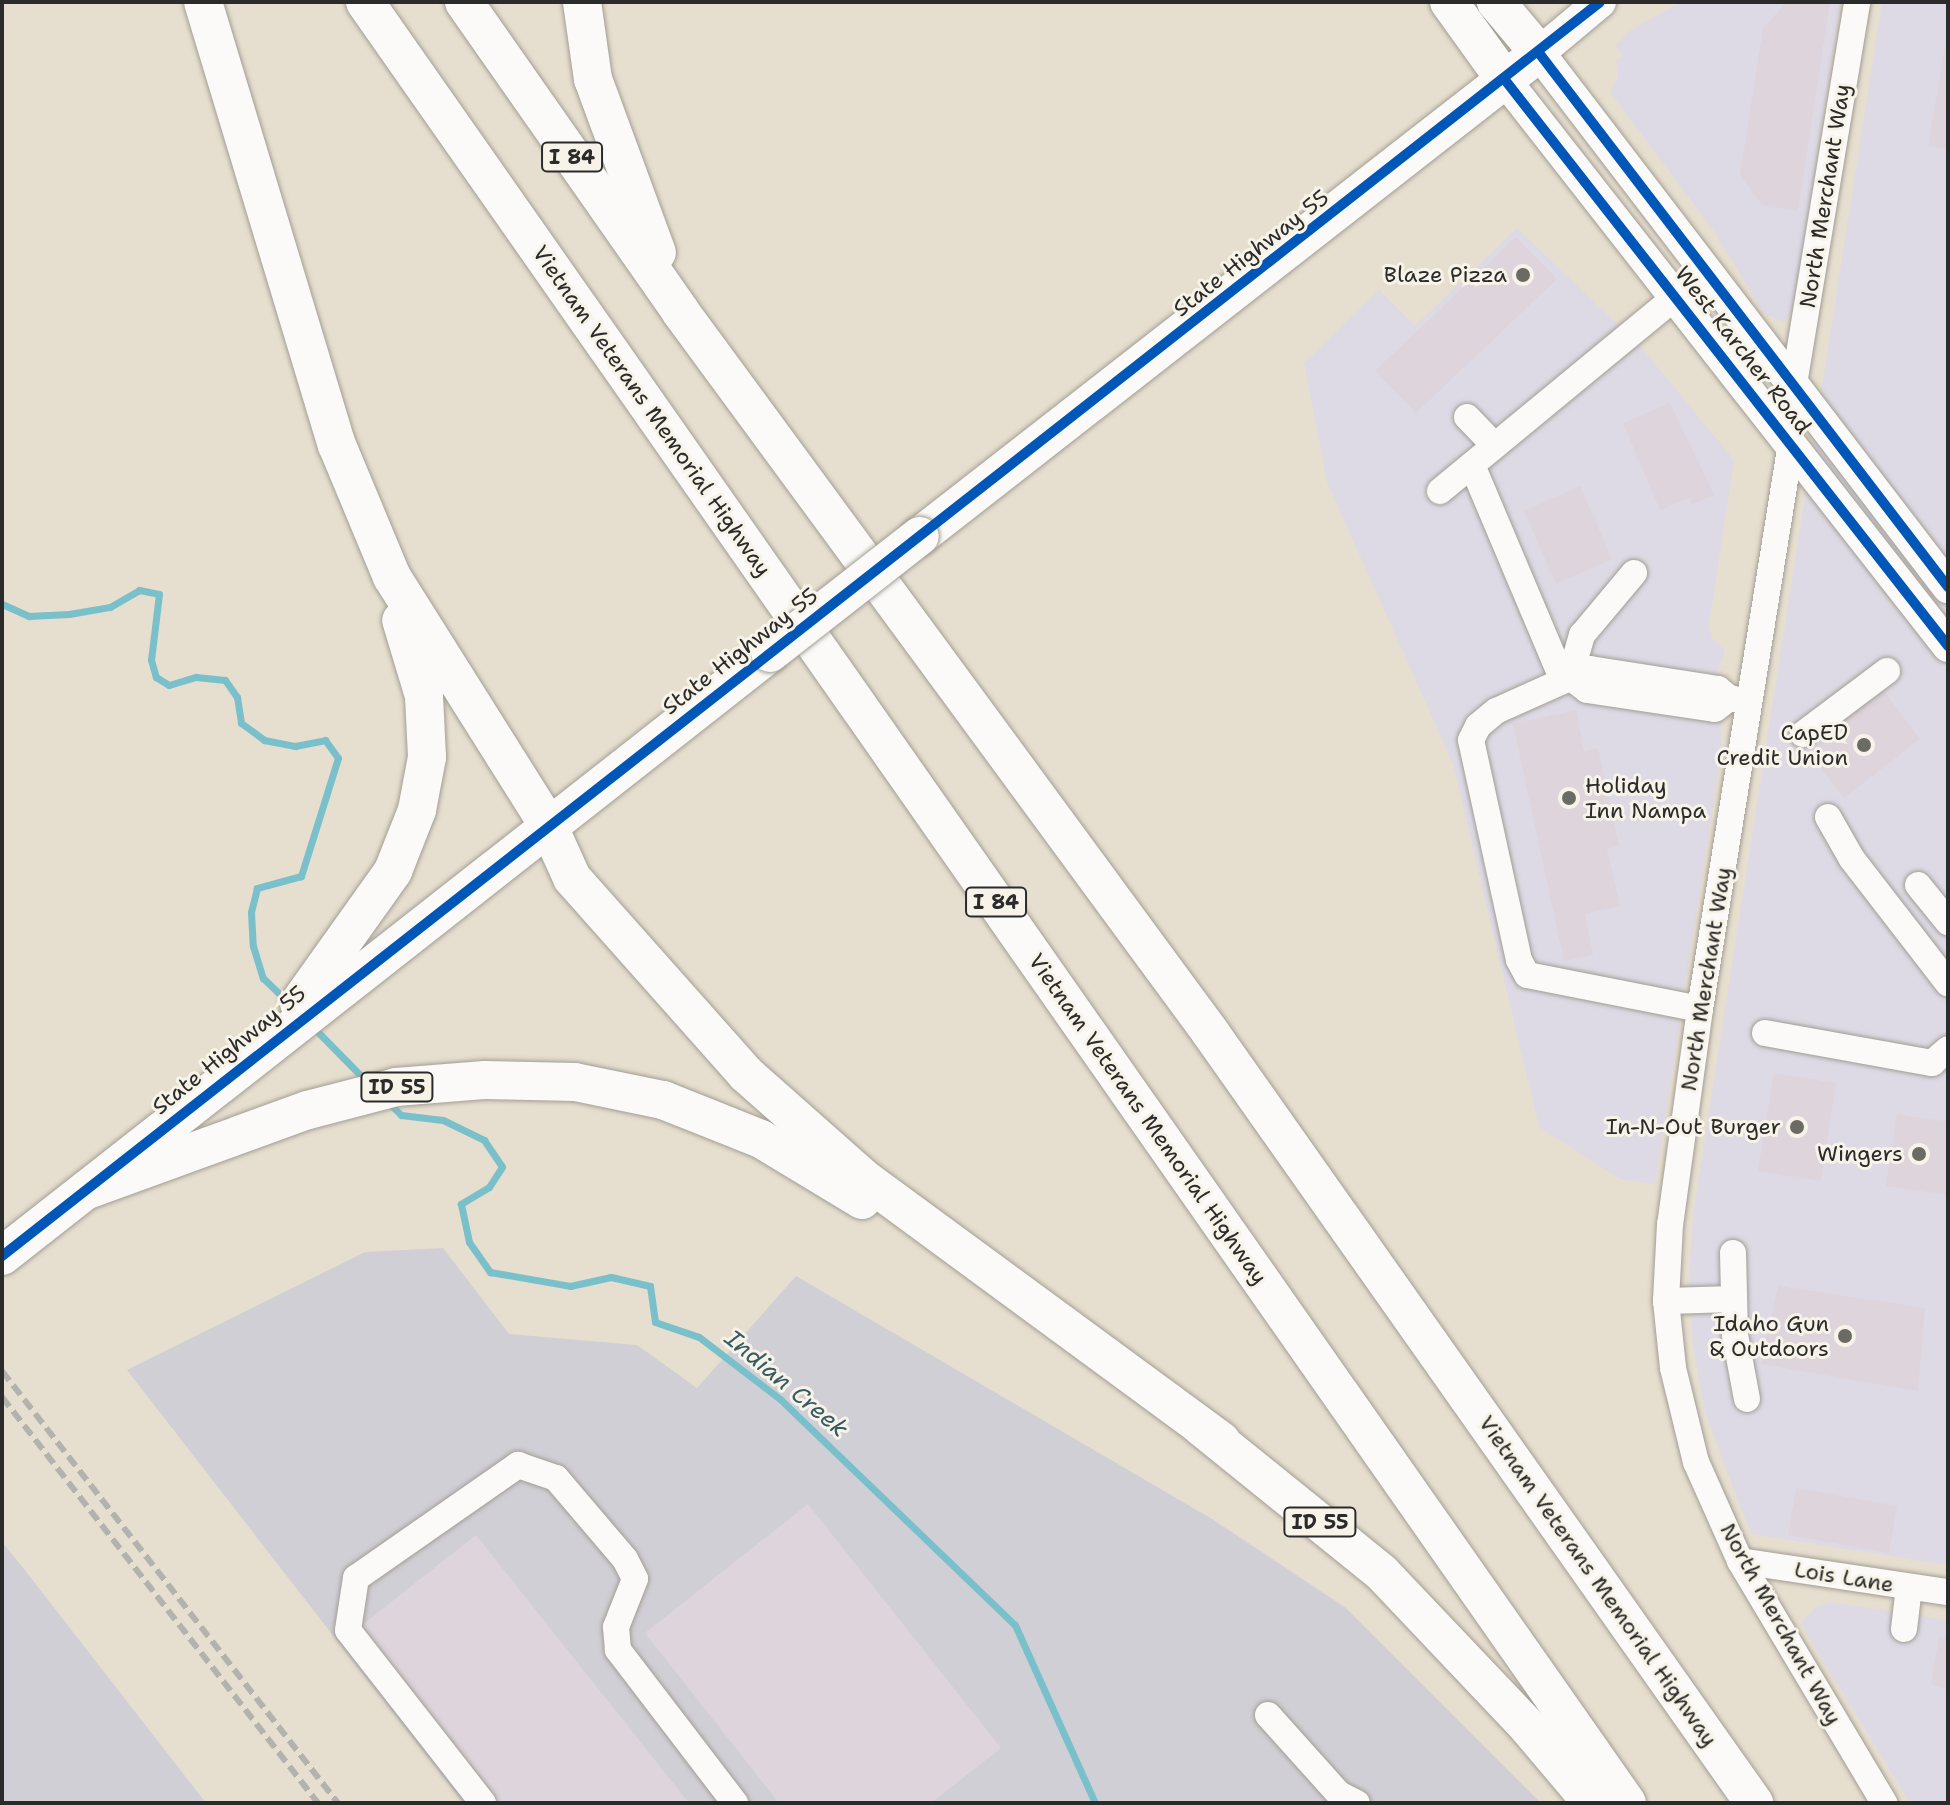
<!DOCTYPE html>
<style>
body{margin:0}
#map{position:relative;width:1950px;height:1805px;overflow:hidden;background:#e6dece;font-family:"Shantell Sans",sans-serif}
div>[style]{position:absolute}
.built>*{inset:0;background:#dedae5}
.industrial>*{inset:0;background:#d1cfd6}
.stream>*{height:7px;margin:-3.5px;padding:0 3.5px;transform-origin:3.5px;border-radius:3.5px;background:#7ac0cb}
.building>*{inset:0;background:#ddd4dc}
.roads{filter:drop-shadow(0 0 2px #a29e95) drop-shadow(0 0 2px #a29e95)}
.minor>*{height:26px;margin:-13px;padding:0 13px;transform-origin:13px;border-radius:13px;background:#fbfaf8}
.major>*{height:32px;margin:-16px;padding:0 16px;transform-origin:16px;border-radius:16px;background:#fbfaf8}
.highway>*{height:38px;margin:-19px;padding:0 19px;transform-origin:19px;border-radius:19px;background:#fbfaf8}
.rail>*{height:6px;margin-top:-3px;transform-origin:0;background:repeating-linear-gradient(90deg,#b3b2af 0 12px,transparent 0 18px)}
.bridges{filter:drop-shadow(0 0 2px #a29e95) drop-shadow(0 0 2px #a29e95)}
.highway-bridge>*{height:38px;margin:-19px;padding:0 19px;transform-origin:19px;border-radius:19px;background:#fbfaf8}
.cycleway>*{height:10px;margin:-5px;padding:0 5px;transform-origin:5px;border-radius:5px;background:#0057b8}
.dots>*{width:22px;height:22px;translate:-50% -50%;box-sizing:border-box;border:4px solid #f7f3e8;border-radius:50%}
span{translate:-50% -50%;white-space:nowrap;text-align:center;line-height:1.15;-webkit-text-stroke:6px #f7f3e8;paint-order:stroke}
.shield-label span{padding:2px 6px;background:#f7f3e8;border:2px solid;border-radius:6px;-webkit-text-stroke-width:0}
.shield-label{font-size:20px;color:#2b2b2b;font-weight:700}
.street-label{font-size:22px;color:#2b2b2b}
.poi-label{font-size:22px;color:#2b2b2b}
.right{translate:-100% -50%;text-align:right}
.left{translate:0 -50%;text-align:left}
.water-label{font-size:24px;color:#375b63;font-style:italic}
.frame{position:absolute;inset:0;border:4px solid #2b2b2b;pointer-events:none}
</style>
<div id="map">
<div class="built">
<div style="clip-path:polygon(1680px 2px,1841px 2px,1794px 306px,1785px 322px,1764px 314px,1714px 231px,1610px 92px,1618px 78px,1616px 61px,1623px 56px,1616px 45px,1631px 30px)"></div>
<div style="clip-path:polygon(1882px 2px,1948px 2px,1948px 1565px,1751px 1534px,1705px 1413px,1693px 1346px,1689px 1277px,1693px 1215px)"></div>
<div style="clip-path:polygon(1517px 228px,1642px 348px,1734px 460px,1709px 626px,1712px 638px,1725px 650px,1717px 674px,1722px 745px,1655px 1184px,1622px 1180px,1539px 1127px,1453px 764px,1327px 482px,1304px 363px,1379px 290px,1415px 326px)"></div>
<div style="clip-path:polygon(1830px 1602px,1948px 1620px,1948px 1803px,1910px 1803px,1808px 1636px,1801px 1622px,1816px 1607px)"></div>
</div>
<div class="industrial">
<div style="clip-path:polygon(443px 1248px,509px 1334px,637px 1345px,697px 1388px,796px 1276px,1212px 1519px,1346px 1608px,1541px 1803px,463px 1803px,127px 1370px,365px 1252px)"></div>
<div style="clip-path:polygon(2px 1542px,24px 1569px,206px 1803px,2px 1803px)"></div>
</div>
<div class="stream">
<div style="left:2px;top:604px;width:30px;rotate:24deg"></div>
<div style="left:29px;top:616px;width:40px;rotate:-2.9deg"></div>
<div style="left:69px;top:614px;width:42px;rotate:-9.7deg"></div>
<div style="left:110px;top:607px;width:34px;rotate:-30deg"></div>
<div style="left:139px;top:590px;width:20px;rotate:11deg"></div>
<div style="left:159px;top:594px;width:66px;rotate:96.9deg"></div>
<div style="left:151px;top:660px;width:18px;rotate:74deg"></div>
<div style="left:156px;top:677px;width:15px;rotate:32deg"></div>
<div style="left:169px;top:685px;width:28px;rotate:-17deg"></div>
<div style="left:196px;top:677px;width:29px;rotate:6deg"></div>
<div style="left:225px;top:680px;width:21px;rotate:55deg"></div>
<div style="left:237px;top:697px;width:26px;rotate:81deg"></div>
<div style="left:241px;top:723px;width:29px;rotate:36deg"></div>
<div style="left:264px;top:740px;width:32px;rotate:11deg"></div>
<div style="left:295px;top:746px;width:31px;rotate:-11deg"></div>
<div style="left:325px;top:740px;width:22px;rotate:54deg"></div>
<div style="left:338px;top:758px;width:124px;rotate:107.4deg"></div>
<div style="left:301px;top:876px;width:46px;rotate:164.7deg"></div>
<div style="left:257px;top:888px;width:25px;rotate:104deg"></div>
<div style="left:251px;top:912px;width:34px;rotate:87deg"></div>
<div style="left:253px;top:946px;width:34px;rotate:73deg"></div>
<div style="left:263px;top:978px;width:33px;rotate:44deg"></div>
<div style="left:313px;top:1027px;width:76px;rotate:45.5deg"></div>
<div style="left:387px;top:1101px;width:20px;rotate:45deg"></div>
<div style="left:401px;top:1115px;width:42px;rotate:6.8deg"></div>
<div style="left:443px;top:1120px;width:46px;rotate:26deg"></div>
<div style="left:484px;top:1140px;width:32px;rotate:56deg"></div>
<div style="left:502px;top:1167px;width:24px;rotate:123deg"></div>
<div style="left:489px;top:1187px;width:33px;rotate:149deg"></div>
<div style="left:461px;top:1204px;width:39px;rotate:78deg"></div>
<div style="left:469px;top:1242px;width:37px;rotate:55deg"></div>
<div style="left:490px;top:1272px;width:81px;rotate:9.9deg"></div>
<div style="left:570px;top:1286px;width:42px;rotate:-12.4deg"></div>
<div style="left:611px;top:1277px;width:40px;rotate:13deg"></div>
<div style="left:650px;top:1286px;width:36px;rotate:82deg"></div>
<div style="left:655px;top:1322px;width:46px;rotate:18.8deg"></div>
<div style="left:699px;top:1337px;width:102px;rotate:37.4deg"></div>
<div style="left:780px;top:1399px;width:326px;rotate:43.9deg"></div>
<div style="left:1015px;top:1625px;width:195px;rotate:65.8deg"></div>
</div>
<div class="building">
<div style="clip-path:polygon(1787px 2px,1830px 2px,1798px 211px,1762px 205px,1740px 175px,1763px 28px)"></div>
<div style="clip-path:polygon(1948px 28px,1948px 149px,1928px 146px)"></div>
<div style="clip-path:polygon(1516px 237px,1557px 279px,1416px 413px,1375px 371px)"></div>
<div style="clip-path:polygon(1670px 403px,1714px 495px,1692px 504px,1689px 498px,1660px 510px,1623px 423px)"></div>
<div style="clip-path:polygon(1580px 486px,1612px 559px,1556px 584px,1524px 511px)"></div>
<div style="clip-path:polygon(1856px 681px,1871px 701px,1884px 691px,1920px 739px,1844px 798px,1808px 752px,1845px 723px,1829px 702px)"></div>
<div style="clip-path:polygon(1576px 710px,1584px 751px,1598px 748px,1619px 846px,1607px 849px,1620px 906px,1585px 914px,1593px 955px,1564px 961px,1513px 724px)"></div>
<div style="clip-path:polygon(1774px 1073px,1836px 1083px,1821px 1181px,1758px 1171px)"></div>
<div style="clip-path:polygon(1897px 1114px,1948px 1122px,1948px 1195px,1886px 1186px)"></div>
<div style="clip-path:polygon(1778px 1286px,1925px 1308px,1918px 1391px,1761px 1364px)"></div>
<div style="clip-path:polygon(1796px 1488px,1897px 1506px,1889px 1553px,1788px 1535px)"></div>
<div style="clip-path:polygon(808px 1504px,1001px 1748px,931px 1803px,779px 1803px,645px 1633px)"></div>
<div style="clip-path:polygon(476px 1535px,689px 1803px,495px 1803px,357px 1629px)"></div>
<div style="clip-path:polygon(1939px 1637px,1948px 1637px,1948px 1690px,1931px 1684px)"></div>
</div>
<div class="roads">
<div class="minor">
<div style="left:1793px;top:390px;width:393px;rotate:-80.6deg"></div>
<div style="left:1467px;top:417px;width:40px;rotate:46deg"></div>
<div style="left:1791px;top:443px;width:573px;rotate:99.13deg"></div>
<div style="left:1700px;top:1009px;width:217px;rotate:97.9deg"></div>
<div style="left:1670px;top:1224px;width:77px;rotate:93deg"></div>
<div style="left:1666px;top:1301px;width:67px;rotate:84deg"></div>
<div style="left:1673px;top:1368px;width:97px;rotate:76.3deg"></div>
<div style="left:1696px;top:1462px;width:108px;rotate:66deg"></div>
<div style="left:1740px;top:1561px;width:282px;rotate:59.2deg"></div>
<div style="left:1472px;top:465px;width:233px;rotate:67.1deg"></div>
<div style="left:1440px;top:491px;width:305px;rotate:-39.5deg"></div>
<div style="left:1570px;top:677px;width:21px;rotate:37deg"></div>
<div style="left:1587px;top:690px;width:129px;rotate:8.4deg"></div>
<div style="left:1715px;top:709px;width:18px;rotate:-38deg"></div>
<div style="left:1570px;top:677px;width:44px;rotate:-74.1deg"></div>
<div style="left:1582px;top:635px;width:81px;rotate:-50deg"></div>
<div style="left:1803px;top:734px;width:105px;rotate:-36.9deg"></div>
<div style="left:1828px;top:817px;width:48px;rotate:60.3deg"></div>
<div style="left:1852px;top:859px;width:157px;rotate:52.3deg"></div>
<div style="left:1918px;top:885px;width:48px;rotate:51deg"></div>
<div style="left:1700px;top:1009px;width:176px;rotate:-168.9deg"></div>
<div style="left:1527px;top:975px;width:17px;rotate:-118deg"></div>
<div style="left:1519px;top:960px;width:225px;rotate:-102.3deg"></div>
<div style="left:1471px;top:740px;width:16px;rotate:-63deg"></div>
<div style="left:1478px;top:726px;width:23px;rotate:-40deg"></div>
<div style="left:1496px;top:711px;width:103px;rotate:-24.1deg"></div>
<div style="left:1590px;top:669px;width:130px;rotate:8.9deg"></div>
<div style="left:1718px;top:689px;width:14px;rotate:39deg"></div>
<div style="left:1729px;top:698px;width:20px;rotate:11deg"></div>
<div style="left:1765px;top:1033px;width:170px;rotate:10.2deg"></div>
<div style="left:1932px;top:1063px;width:21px;rotate:-41deg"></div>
<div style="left:1733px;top:1253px;width:82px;rotate:88.6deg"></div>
<div style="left:1735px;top:1335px;width:65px;rotate:79.4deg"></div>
<div style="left:1666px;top:1301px;width:68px;rotate:-1.7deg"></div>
<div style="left:1740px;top:1561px;width:210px;rotate:8.5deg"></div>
<div style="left:1904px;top:1629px;width:42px;rotate:-83.2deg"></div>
<div style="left:1268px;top:1715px;width:106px;rotate:48.1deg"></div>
<div style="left:1339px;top:1794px;width:20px;rotate:27deg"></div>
<div style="left:483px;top:1803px;width:219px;rotate:-128deg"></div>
<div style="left:348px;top:1630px;width:53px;rotate:-81.3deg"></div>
<div style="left:356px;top:1578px;width:198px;rotate:-34.9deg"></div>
<div style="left:518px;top:1465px;width:40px;rotate:18.9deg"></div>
<div style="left:556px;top:1478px;width:106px;rotate:49.6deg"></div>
<div style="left:625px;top:1559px;width:22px;rotate:63deg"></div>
<div style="left:635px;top:1579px;width:52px;rotate:111.6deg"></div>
<div style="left:616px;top:1627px;width:23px;rotate:85deg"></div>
<div style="left:618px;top:1650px;width:193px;rotate:52.6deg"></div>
</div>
<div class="major">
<div style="left:1600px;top:2px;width:80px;rotate:140.1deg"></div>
<div style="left:1539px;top:53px;width:673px;rotate:52.55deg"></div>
<div style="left:1505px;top:80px;width:719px;rotate:51.95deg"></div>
</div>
<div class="highway">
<div style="left:203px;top:2px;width:463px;rotate:73.2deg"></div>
<div style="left:337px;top:445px;width:143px;rotate:67.4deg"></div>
<div style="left:392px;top:577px;width:293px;rotate:57.8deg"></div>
<div style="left:548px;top:825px;width:58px;rotate:65.6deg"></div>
<div style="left:572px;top:878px;width:262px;rotate:48.4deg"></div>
<div style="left:746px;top:1074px;width:160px;rotate:41.5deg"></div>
<div style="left:866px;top:1180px;width:441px;rotate:36.3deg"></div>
<div style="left:365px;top:2px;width:2199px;rotate:54.98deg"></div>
<div style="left:464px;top:2px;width:377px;rotate:55deg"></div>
<div style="left:680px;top:311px;width:895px;rotate:53.68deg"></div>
<div style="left:1210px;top:1032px;width:944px;rotate:54.79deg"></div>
<div style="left:582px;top:2px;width:78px;rotate:81.9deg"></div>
<div style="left:593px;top:79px;width:185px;rotate:69.8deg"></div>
<div style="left:1449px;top:2px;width:96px;rotate:54.3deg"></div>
<div style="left:920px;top:536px;width:785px;rotate:-37.96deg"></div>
<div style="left:1539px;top:53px;width:67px;rotate:-130.1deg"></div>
<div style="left:299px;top:1003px;width:162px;rotate:-54.5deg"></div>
<div style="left:393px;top:871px;width:66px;rotate:-68.5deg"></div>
<div style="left:417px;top:810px;width:54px;rotate:-79.3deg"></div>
<div style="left:427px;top:757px;width:61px;rotate:-92.8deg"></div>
<div style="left:424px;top:696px;width:79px;rotate:-106.8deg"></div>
<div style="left:85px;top:1191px;width:237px;rotate:-20deg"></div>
<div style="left:308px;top:1110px;width:91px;rotate:-14.6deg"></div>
<div style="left:396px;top:1087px;width:89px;rotate:-4.5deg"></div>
<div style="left:485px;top:1080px;width:90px;rotate:1.3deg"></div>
<div style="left:575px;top:1082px;width:90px;rotate:11.6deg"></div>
<div style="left:663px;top:1100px;width:105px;rotate:21.7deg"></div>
<div style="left:761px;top:1139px;width:118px;rotate:31.1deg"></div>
<div style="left:2px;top:1256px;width:976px;rotate:-38.14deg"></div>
<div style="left:1200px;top:1426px;width:234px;rotate:38.9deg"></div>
<div style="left:1382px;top:1573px;width:211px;rotate:46.5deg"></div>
<div style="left:1527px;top:1726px;width:101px;rotate:49.8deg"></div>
</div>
</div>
<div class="rail">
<div style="left:2px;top:1371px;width:547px;rotate:52.13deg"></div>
<div style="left:2px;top:1397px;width:514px;rotate:52.11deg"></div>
</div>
<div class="bridges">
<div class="highway-bridge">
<div style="left:770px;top:653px;width:190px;rotate:-38deg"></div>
</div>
</div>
<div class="cycleway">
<div style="left:1539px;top:53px;width:673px;rotate:52.55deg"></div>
<div style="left:1505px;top:80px;width:719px;rotate:51.95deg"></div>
<div style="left:2px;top:1256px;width:2031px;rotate:-38.12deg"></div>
</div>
<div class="dots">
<div style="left:1523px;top:275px;background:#6c6a64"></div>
<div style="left:1864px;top:745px;background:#6c6a64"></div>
<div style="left:1569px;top:798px;background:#6c6a64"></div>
<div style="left:1797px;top:1127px;background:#6c6a64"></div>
<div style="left:1919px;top:1154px;background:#6c6a64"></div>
<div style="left:1845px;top:1336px;background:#6c6a64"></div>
</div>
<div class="shield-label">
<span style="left:572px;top:157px">I 84</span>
<span style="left:996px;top:902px">I 84</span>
<span style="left:397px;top:1087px">ID 55</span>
<span style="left:1320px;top:1522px">ID 55</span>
</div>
<div class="street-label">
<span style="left:1825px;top:196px;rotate:-81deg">North Merchant Way</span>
<span style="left:1251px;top:253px;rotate:-38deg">State Highway 55</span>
<span style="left:1743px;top:350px;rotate:52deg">West Karcher Road</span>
<span style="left:652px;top:411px;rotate:55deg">Vietnam Veterans Memorial Highway</span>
<span style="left:740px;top:651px;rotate:-38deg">State Highway 55</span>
<span style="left:1706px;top:979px;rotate:-81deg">North Merchant Way</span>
<span style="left:229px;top:1050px;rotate:-39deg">State Highway 55</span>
<span style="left:1148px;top:1119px;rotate:55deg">Vietnam Veterans Memorial Highway</span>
<span style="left:1844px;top:1577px;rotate:9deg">Lois Lane</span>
<span style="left:1598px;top:1581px;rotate:55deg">Vietnam Veterans Memorial Highway</span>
<span style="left:1781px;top:1624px;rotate:61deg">North Merchant Way</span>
</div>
<div class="poi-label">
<span class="right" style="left:1507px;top:275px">Blaze Pizza</span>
<span class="right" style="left:1848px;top:745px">CapED<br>Credit Union</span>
<span class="left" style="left:1585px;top:798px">Holiday<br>Inn Nampa</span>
<span class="right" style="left:1781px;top:1127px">In-N-Out Burger</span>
<span class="right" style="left:1903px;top:1154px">Wingers</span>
<span class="right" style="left:1829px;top:1336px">Idaho Gun<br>&amp; Outdoors</span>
</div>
<div class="water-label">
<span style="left:786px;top:1384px;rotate:40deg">Indian Creek</span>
</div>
<div class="frame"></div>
</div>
